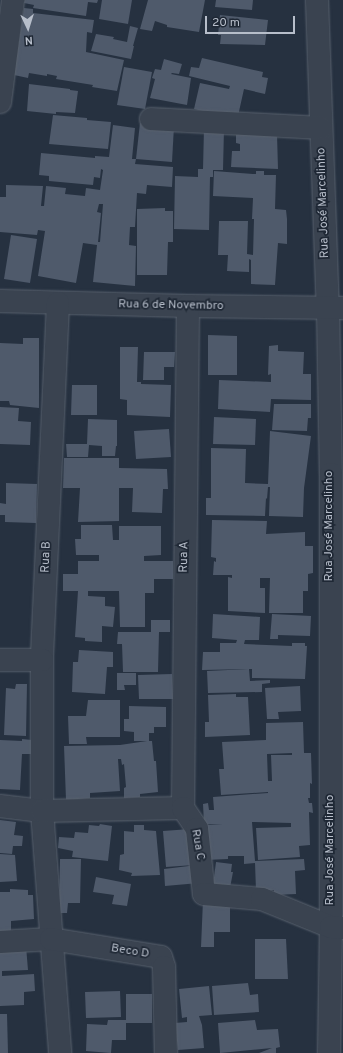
<!DOCTYPE html>
<meta charset="utf-8">
<style>
body{margin:0}
#map{position:relative;width:343px;height:1053px;overflow:hidden;background:#263140;font-family:Overpass,sans-serif}
div>[style]{position:absolute}
.building>*{inset:0;background:#4f5a6b}
.roads{filter:drop-shadow(0 0 1px #58616d) drop-shadow(0 0 1px #58616d)}
.minor>*{height:22px;margin:-11px;padding:0 11px;transform-origin:11px;border-radius:11px;background:#3a4350}
span{translate:-50% -50%;white-space:nowrap;text-align:center;line-height:1.15;-webkit-text-stroke:3.5px #1f2835;paint-order:stroke}
.street-label{font-size:12px;color:#b7beca}
.north{position:absolute;left:8px;top:8px;width:40px;height:40px;-webkit-text-stroke:3px #1f2835;paint-order:stroke;rotate:176deg;font-size:11px;font-weight:700;line-height:16px;text-align:center;color:#b7beca}
.north::after{content:'';display:block;margin:auto;width:14px;height:18px;background:#b7beca;clip-path:polygon(50% 0,100% 100%,50% 72%,0 100%)}
.scale{position:absolute;left:205px;top:16px;width:90px;height:18px;box-sizing:border-box;border:2px solid #b7beca;border-top:0;padding-left:5px;font-size:12px;line-height:14px;white-space:nowrap;color:#b7beca;-webkit-text-stroke:3px #1f2835;paint-order:stroke}
</style>
<div id="map">
<div class="building">
<div style="clip-path:polygon(25px 0,98px 0,97px 3px,88px 2px,86px 16px,33px 8px,34px 5px,24px 3px)"></div>
<div style="clip-path:polygon(102px 0,132px 0,128px 24px,99px 19px)"></div>
<div style="clip-path:polygon(148px 0,205px 0,199px 32px,167px 27px,167px 25px,155px 21px,152px 31px,140px 29px)"></div>
<div style="clip-path:polygon(216px 0,253px 0,252px 10px,215px 7px)"></div>
<div style="clip-path:polygon(24px 8px,33px 9px,33px 13px,94px 20px,92px 33px,87px 32px,86px 52px,124px 60px,117px 91px,92px 87px,93px 85px,56px 79px,57px 76px,47px 74px,47px 76px,29px 73px,28px 78px,14px 75px)"></div>
<div style="clip-path:polygon(220px 15px,268px 20px,265px 45px,220px 44px,221px 35px,218px 35px)"></div>
<div style="clip-path:polygon(130px 26px,138px 28px,133px 46px,134px 46px,131px 59px,91px 51px,96px 34px,114px 37px,113px 39px,127px 42px)"></div>
<div style="clip-path:polygon(202px 58px,263px 72px,262px 77px,268px 78px,265px 94px,244px 89px,238px 116px,223px 116px,194px 109px,200px 83px,229px 89px,230px 86px,189px 76px,191px 67px,199px 68px)"></div>
<div style="clip-path:polygon(164px 59px,182px 64px,179px 74px,172px 73px,171px 74px,191px 78px,187px 105px,150px 98px,155px 79px,152px 78px,155px 69px,161px 70px)"></div>
<div style="clip-path:polygon(124px 67px,152px 72px,145px 109px,117px 105px)"></div>
<div style="clip-path:polygon(29px 84px,70px 89px,70px 90px,78px 91px,75px 113px,56px 112px,56px 114px,27px 111px)"></div>
<div style="clip-path:polygon(53px 115px,87px 118px,87px 120px,111px 122px,108px 149px,49px 144px)"></div>
<div style="clip-path:polygon(140px 123px,174px 126px,172px 162px,136px 159px)"></div>
<div style="clip-path:polygon(evenodd,113px 125px,135px 128px,132px 159px,136px 159px,135px 164px,173px 167px,172px 187px,147px 185px,146px 194px,137px 193px,135px 227px,130px 227px,129px 245px,136px 246px,135px 286px,93px 282px,97px 245px,83px 243px,76px 283px,38px 276px,45px 231px,38px 230px,37px 235px,0 232px,0 197px,6px 197px,6px 185px,43px 186px,41px 206px,44px 206px,46px 186px,66px 188px,65px 194px,85px 196px,86px 188px,100px 190px,103px 170px,101px 169px,100px 178px,94px 177px,93px 185px,49px 181px,49px 176px,39px 175px,41px 153px,95px 158px,95px 156px,109px 157px,113px 125px,99px 204px,103px 204px,100px 242px,98px 242px,101px 213px,97px 212px,99px 204px)"></div>
<div style="clip-path:polygon(204px 128px,224px 129px,223px 170px,213px 170px,213px 177px,210px 177px,209px 230px,174px 229px,175px 176px,198px 177px,198px 169px,203px 169px)"></div>
<div style="clip-path:polygon(236px 132px,277px 134px,278px 169px,231px 167px,232px 151px,240px 151px,240px 144px,236px 143px)"></div>
<div style="clip-path:polygon(214px 171px,253px 174px,256px 174px,256px 171px,264px 171px,264px 175px,276px 175px,275px 209px,286px 210px,287px 219px,287px 244px,278px 243px,275px 285px,251px 284px,251px 260px,249px 259px,249px 272px,227px 271px,228px 255px,218px 255px,219px 221px,248px 221px,247px 254px,253px 255px,254px 219px,252px 219px,253px 198px,213px 196px)"></div>
<div style="clip-path:polygon(165px 208px,165px 211px,173px 211px,173px 242px,168px 242px,167px 275px,137px 275px,137px 209px)"></div>
<div style="clip-path:polygon(11px 235px,37px 239px,30px 283px,4px 279px)"></div>
<div style="clip-path:polygon(208px 335px,237px 336px,237px 375px,208px 375px)"></div>
<div style="clip-path:polygon(23px 338px,39px 338px,39px 408px,10px 405px,9px 401px,0 401px,0 343px,23px 344px)"></div>
<div style="clip-path:polygon(278px 345px,278px 351px,304px 352px,303px 374px,311px 374px,311px 400px,271px 399px,270px 412px,218px 409px,219px 380px,271px 382px,271px 374px,268px 375px,269px 346px)"></div>
<div style="clip-path:polygon(120px 347px,138px 347px,137px 382px,141px 382px,141px 384px,171px 385px,170px 417px,127px 415px,127px 400px,120px 399px)"></div>
<div style="clip-path:polygon(144px 352px,175px 352px,174px 367px,164px 367px,164px 380px,143px 380px)"></div>
<div style="clip-path:polygon(72px 385px,97px 385px,97px 415px,71px 415px)"></div>
<div style="clip-path:polygon(274px 404px,311px 404px,311px 418px,308px 418px,307px 431px,272px 430px)"></div>
<div style="clip-path:polygon(0 407px,19px 408px,18px 421px,31px 422px,30px 445px,0 444px)"></div>
<div style="clip-path:polygon(214px 417px,256px 419px,255px 445px,213px 444px)"></div>
<div style="clip-path:polygon(88px 419px,117px 420px,117px 446px,116px 446px,115px 456px,102px 456px,102px 446px,89px 445px,88px 457px,67px 457px,66px 444px,87px 444px)"></div>
<div style="clip-path:polygon(169px 429px,171px 457px,136px 459px,134px 431px)"></div>
<div style="clip-path:polygon(270px 431px,311px 436px,304px 488px,303px 517px,269px 516px,270px 487px,268px 487px,267px 499px,266px 498px,265px 516px,206px 515px,206px 498px,211px 498px,211px 448px,246px 449px,245px 483px,268px 484px)"></div>
<div style="clip-path:polygon(64px 458px,119px 458px,119px 468px,167px 469px,168px 489px,163px 489px,162px 513px,132px 512px,133px 488px,119px 488px,119px 521px,78px 522px,80px 488px,63px 488px)"></div>
<div style="clip-path:polygon(6px 483px,37px 484px,36px 523px,5px 522px,5px 515px,0 515px,0 503px,6px 504px)"></div>
<div style="clip-path:polygon(212px 520px,267px 521px,266px 534px,305px 532px,305px 546px,313px 546px,313px 573px,308px 574px,308px 591px,303px 591px,303px 613px,269px 613px,270px 578px,260px 578px,260px 588px,265px 588px,265px 613px,228px 611px,228px 577px,232px 578px,232px 575px,213px 575px,214px 561px,216px 562px,216px 558px,211px 557px)"></div>
<div style="clip-path:polygon(81px 525px,112px 525px,113px 540px,119px 540px,119px 526px,161px 526px,161px 555px,144px 556px,144px 561px,173px 561px,173px 579px,154px 579px,154px 593px,145px 593px,145px 627px,120px 627px,119px 591px,88px 591px,88px 596px,105px 597px,105px 606px,115px 607px,113px 627px,102px 626px,102px 642px,85px 641px,85px 638px,75px 637px,78px 591px,63px 591px,63px 574px,78px 574px,78px 561px,99px 561px,99px 555px,76px 555px,75px 539px,81px 539px)"></div>
<div style="clip-path:polygon(213px 614px,260px 617px,259px 640px,245px 640px,244px 644px,292px 646px,292px 643px,305px 643px,305px 646px,307px 646px,305px 679px,252px 678px,252px 669px,202px 670px,203px 652px,220px 652px,220px 643px,243px 643px,236px 643px,237px 640px,212px 638px)"></div>
<div style="clip-path:polygon(272px 614px,311px 616px,310px 636px,278px 635px,278px 639px,270px 639px)"></div>
<div style="clip-path:polygon(151px 620px,170px 620px,170px 632px,159px 632px,158px 672px,123px 672px,122px 644px,117px 644px,118px 632px,151px 632px)"></div>
<div style="clip-path:polygon(79px 650px,113px 652px,113px 667px,107px 667px,105px 694px,72px 692px,73px 662px,78px 662px)"></div>
<div style="clip-path:polygon(249px 669px,250px 681px,270px 680px,270px 683px,262px 684px,262px 692px,208px 693px,207px 671px)"></div>
<div style="clip-path:polygon(117px 673px,136px 673px,136px 685px,124px 685px,125px 690px,117px 690px)"></div>
<div style="clip-path:polygon(172px 674px,173px 699px,139px 699px,138px 675px)"></div>
<div style="clip-path:polygon(16px 684px,27px 684px,26px 736px,4px 735px,6px 688px,15px 689px)"></div>
<div style="clip-path:polygon(300px 686px,301px 711px,278px 712px,279px 719px,267px 719px,265px 688px)"></div>
<div style="clip-path:polygon(236px 694px,236px 697px,248px 697px,250px 735px,205px 737px,205px 722px,209px 722px,208px 695px)"></div>
<div style="clip-path:polygon(88px 700px,120px 700px,120px 737px,86px 737px,87px 744px,69px 744px,68px 716px,86px 716px)"></div>
<div style="clip-path:polygon(129px 706px,166px 707px,166px 727px,154px 727px,154px 733px,149px 733px,149px 741px,152px 741px,154px 761px,156px 761px,158px 792px,140px 794px,140px 797px,124px 798px,124px 788px,126px 787px,124px 764px,122px 765px,121px 759px,118px 759px,120px 791px,90px 793px,90px 798px,66px 800px,64px 746px,120px 745px,147px 741px,134px 741px,134px 732px,124px 731px,124px 719px,129px 719px)"></div>
<div style="clip-path:polygon(evenodd,303px 722px,304px 753px,311px 753px,312px 784px,310px 783px,310px 798px,308px 798px,309px 803px,312px 803px,313px 813px,309px 812px,310px 845px,299px 846px,300px 857px,258px 860px,256px 828px,291px 827px,291px 823px,252px 822px,255px 861px,304px 859px,305px 870px,295px 871px,296px 894px,274px 895px,274px 890px,256px 891px,255px 863px,244px 864px,244px 856px,228px 856px,228px 859px,205px 860px,203px 825px,223px 824px,204px 824px,203px 804px,208px 803px,209px 810px,214px 810px,213px 797px,268px 793px,268px 792px,221px 795px,219px 769px,224px 769px,222px 742px,266px 740px,266px 723px,303px 722px,292px 753px,292px 755px,271px 755px,272px 781px,268px 781px,267px 754px,292px 753px)"></div>
<div style="clip-path:polygon(22px 739px,32px 740px,31px 754px,22px 754px,20px 790px,0 789px,0 740px,22px 741px)"></div>
<div style="clip-path:polygon(0 820px,16px 822px,14px 835px,23px 836px,22px 846px,13px 846px,12px 854px,0 853px)"></div>
<div style="clip-path:polygon(100px 824px,112px 826px,108px 861px,72px 857px,73px 851px,58px 848px,59px 837px,74px 838px,75px 832px,88px 833px,89px 825px,99px 826px)"></div>
<div style="clip-path:polygon(134px 825px,144px 825px,144px 830px,156px 831px,160px 875px,131px 876px,132px 873px,119px 870px,120px 855px,124px 854px,124px 831px,134px 832px)"></div>
<div style="clip-path:polygon(190px 829px,194px 865px,166px 867px,163px 831px)"></div>
<div style="clip-path:polygon(0 854px,15px 855px,17px 881px,0 882px)"></div>
<div style="clip-path:polygon(60px 859px,81px 859px,80px 903px,68px 903px,67px 913px,59px 913px)"></div>
<div style="clip-path:polygon(216px 862px,232px 864px,231px 872px,233px 872px,230px 888px,213px 885px)"></div>
<div style="clip-path:polygon(197px 865px,199px 883px,165px 886px,164px 869px)"></div>
<div style="clip-path:polygon(96px 877px,131px 884px,127px 906px,112px 904px,114px 895px,93px 892px)"></div>
<div style="clip-path:polygon(10px 889px,28px 890px,28px 895px,33px 895px,34px 919px,11px 921px,11px 931px,0 940px,0 892px,10px 892px)"></div>
<div style="clip-path:polygon(203px 900px,230px 900px,230px 932px,214px 932px,214px 947px,201px 947px)"></div>
<div style="clip-path:polygon(255px 939px,286px 939px,288px 979px,255px 979px)"></div>
<div style="clip-path:polygon(0 946px,26px 946px,28px 970px,2px 971px,2px 976px,34px 974px,35px 991px,24px 992px,24px 1005px,0 1006px)"></div>
<div style="clip-path:polygon(248px 983px,250px 995px,258px 994px,259px 1012px,214px 1015px,212px 986px)"></div>
<div style="clip-path:polygon(209px 986px,212px 1015px,199px 1016px,202px 1025px,204px 1048px,178px 1050px,175px 1023px,187px 1022px,187px 1017px,182px 1018px,179px 989px)"></div>
<div style="clip-path:polygon(120px 991px,121px 1017px,86px 1018px,85px 992px)"></div>
<div style="clip-path:polygon(126px 994px,152px 994px,152px 1023px,126px 1023px,126px 1040px,112px 1040px,111px 1053px,86px 1051px,87px 1024px,107px 1025px,108px 1020px,126px 1020px)"></div>
<div style="clip-path:polygon(0 1014px,7px 1014px,8px 1053px,0 1053px)"></div>
<div style="clip-path:polygon(255px 1020px,257px 1030px,278px 1029px,280px 1047px,276px 1048px,276px 1053px,259px 1053px,272px 1048px,220px 1053px,218px 1023px)"></div>
</div>
<div class="roads">
<div class="minor">
<div style="left:317px;top:0;width:308px;rotate:88deg"></div>
<div style="left:328px;top:308px;width:166px;rotate:89deg"></div>
<div style="left:331px;top:474px;width:453px;rotate:90deg"></div>
<div style="left:331px;top:927px;width:126px;rotate:90.9deg"></div>
<div style="left:0;top:102px;width:103px;rotate:-82.7deg"></div>
<div style="left:151px;top:119px;width:170px;rotate:3deg"></div>
<div style="left:0;top:301px;width:188px;rotate:1.5deg"></div>
<div style="left:188px;top:306px;width:155px;rotate:0.7deg"></div>
<div style="left:58px;top:303px;width:357px;rotate:92.6deg"></div>
<div style="left:42px;top:660px;width:151px;rotate:90deg"></div>
<div style="left:42px;top:811px;width:243px;rotate:85.7deg"></div>
<div style="left:0;top:660px;width:42px"></div>
<div style="left:0;top:806px;width:42px;rotate:6.8deg"></div>
<div style="left:42px;top:811px;width:141px;rotate:-1.2deg"></div>
<div style="left:183px;top:808px;width:502px;rotate:-89.43deg"></div>
<div style="left:183px;top:808px;width:25px;rotate:56deg"></div>
<div style="left:197px;top:829px;width:65px;rotate:83.9deg"></div>
<div style="left:204px;top:894px;width:58px;rotate:4.9deg"></div>
<div style="left:262px;top:899px;width:74px;rotate:22.1deg"></div>
<div style="left:331px;top:927px;width:12px;rotate:5deg"></div>
<div style="left:0;top:942px;width:51px;rotate:-3.4deg"></div>
<div style="left:51px;top:939px;width:111px;rotate:9.3deg"></div>
<div style="left:161px;top:957px;width:10px;rotate:73deg"></div>
<div style="left:164px;top:967px;width:86px;rotate:88.7deg"></div>
</div>
</div>
<div class="street-label">
<span style="left:324px;top:203px;rotate:-92deg">Rua José Marcelinho</span>
<span style="left:171px;top:306px;rotate:1deg">Rua 6 de Novembro</span>
<span style="left:330px;top:526px;rotate:-90deg">Rua José Marcelinho</span>
<span style="left:47px;top:557px;rotate:-88deg">Rua B</span>
<span style="left:185px;top:557px;rotate:-89deg">Rua A</span>
<span style="left:197px;top:845px;rotate:80deg">Rua C</span>
<span style="left:331px;top:850px;rotate:-90deg">Rua José Marcelinho</span>
<span style="left:130px;top:952px;rotate:9deg">Beco D</span>
</div>
<div class="north">N</div>
<div class="scale">20 m</div>
</div>
